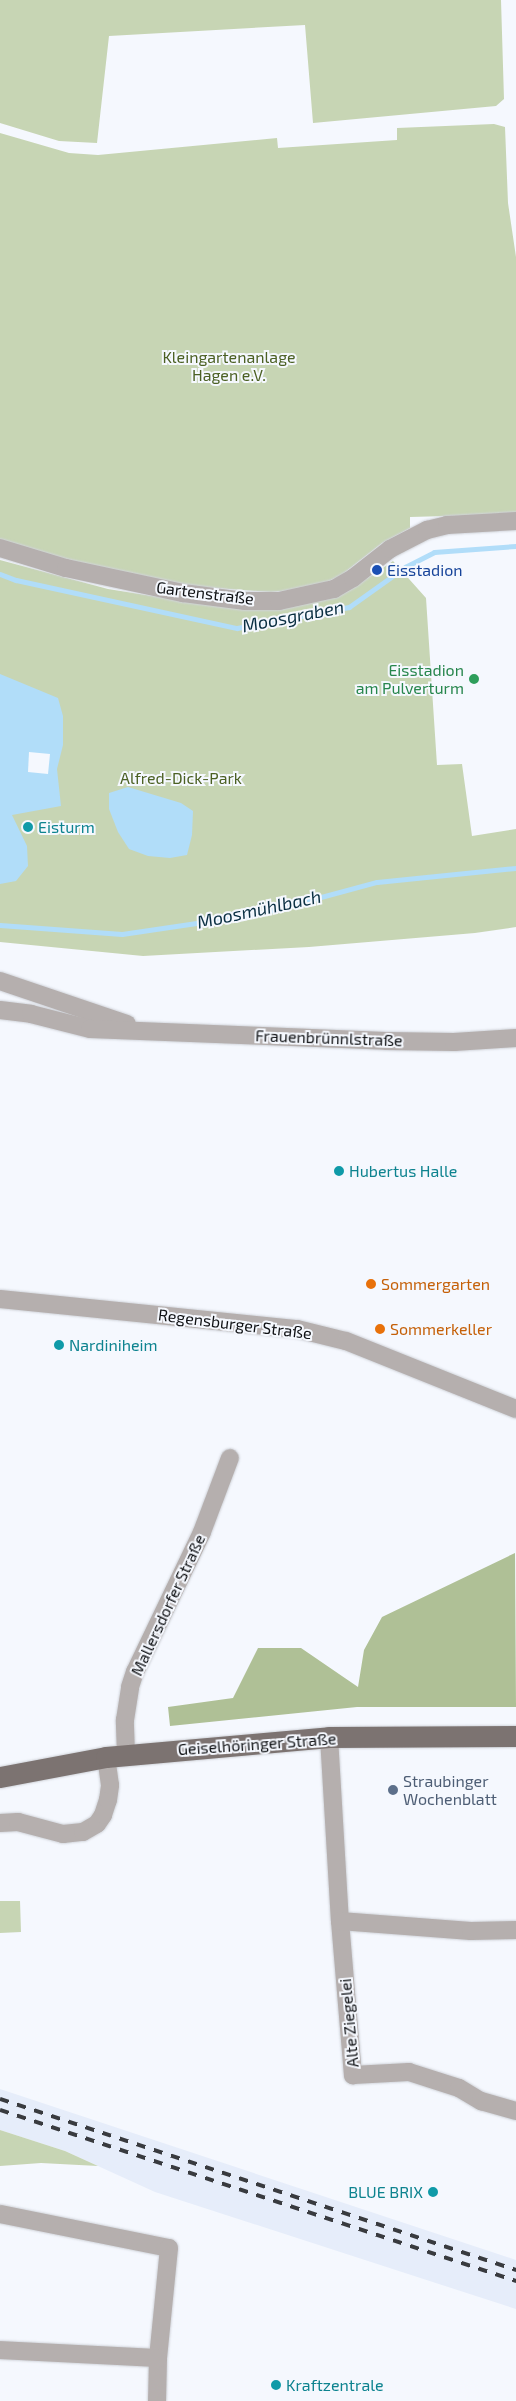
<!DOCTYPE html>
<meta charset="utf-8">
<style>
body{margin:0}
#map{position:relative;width:516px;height:2401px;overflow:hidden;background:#f5f8fe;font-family:"Exo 2",sans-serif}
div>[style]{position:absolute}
.built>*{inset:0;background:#e6edfa}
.green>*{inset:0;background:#c7d5b4}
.forest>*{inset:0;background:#afc096}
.water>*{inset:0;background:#b1ddf9}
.pier>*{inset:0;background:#f5f8fe}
.stream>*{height:5px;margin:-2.5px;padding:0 2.5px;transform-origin:2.5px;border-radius:2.5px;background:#b1ddf9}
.roads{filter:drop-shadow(0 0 1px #d0d3d9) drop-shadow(0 0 1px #d0d3d9)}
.minor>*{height:18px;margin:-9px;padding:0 9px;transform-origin:9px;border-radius:9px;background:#b5afae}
.major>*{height:21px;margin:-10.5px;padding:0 10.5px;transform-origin:10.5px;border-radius:10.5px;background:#7c7371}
.rail>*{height:4px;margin-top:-2px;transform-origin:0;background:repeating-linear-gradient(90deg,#393b3f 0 9px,transparent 0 18px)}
.dots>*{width:14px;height:14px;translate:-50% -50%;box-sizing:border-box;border:2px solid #f5f8fe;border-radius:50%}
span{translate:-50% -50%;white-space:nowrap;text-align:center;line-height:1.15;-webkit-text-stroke:4px #f5f8fe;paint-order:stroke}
.park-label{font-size:16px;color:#4b6023}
.transit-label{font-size:16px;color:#164399}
.left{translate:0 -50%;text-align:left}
.street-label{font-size:16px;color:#0f1114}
.leisure-label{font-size:16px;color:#27864d}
.right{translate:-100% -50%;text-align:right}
.culture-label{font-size:16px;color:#0d838f}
.food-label{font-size:16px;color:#c56008}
.service-label{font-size:16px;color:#4e5e75}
.water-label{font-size:18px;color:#0a2f42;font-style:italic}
</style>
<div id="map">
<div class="built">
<div style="clip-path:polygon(0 2089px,516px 2260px,516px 2309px,155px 2192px,65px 2151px,0 2130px)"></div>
</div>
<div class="green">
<div style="clip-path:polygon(0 0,501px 0,504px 99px,496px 106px,313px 123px,305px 25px,109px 36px,97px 143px,59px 141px,0 123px)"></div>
<div style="clip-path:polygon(494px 124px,505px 127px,508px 203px,516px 257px,516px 514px,410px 517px,410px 528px,382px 543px,340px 576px,312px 588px,271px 592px,202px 587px,113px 572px,0 541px,0 133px,69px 153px,98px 155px,277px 138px,278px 148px,397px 140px,397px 128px)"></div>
<div style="clip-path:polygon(0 560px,108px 589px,190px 602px,309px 603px,347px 592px,393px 561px,426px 598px,437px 765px,462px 764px,472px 836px,516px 829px,516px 927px,475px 933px,309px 947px,143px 956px,0 942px)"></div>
<div style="clip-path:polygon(0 1901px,20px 1901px,21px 1932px,0 1933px)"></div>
<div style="clip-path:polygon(0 2130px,65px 2151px,98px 2166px,41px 2163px,0 2166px)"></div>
</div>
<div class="forest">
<div style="clip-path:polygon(515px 1553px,516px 1707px,357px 1707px,170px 1726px,168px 1707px,233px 1698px,258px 1648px,301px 1648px,358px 1687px,364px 1650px,382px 1617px)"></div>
</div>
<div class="water">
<div style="clip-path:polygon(0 674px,58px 698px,63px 716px,63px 745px,57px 769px,61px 806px,12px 815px,27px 846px,28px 866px,16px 881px,0 884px)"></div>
<div style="clip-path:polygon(128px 787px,181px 803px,193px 811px,192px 835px,187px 855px,170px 858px,148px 856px,129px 849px,118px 832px,109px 809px,109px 793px)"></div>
</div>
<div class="pier">
<div style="clip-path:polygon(29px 752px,50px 754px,48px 774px,28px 772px)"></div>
</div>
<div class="stream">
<div style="left:0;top:574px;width:17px;rotate:21deg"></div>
<div style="left:16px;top:580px;width:226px;rotate:12.3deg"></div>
<div style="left:237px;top:628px;width:114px;rotate:-10.6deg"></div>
<div style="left:349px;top:607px;width:69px;rotate:-35.5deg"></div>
<div style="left:405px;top:567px;width:33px;rotate:-27deg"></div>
<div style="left:434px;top:552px;width:82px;rotate:-4.2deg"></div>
<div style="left:0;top:925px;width:122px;rotate:4.2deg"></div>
<div style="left:122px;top:934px;width:137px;rotate:-8.4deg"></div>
<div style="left:258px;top:914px;width:123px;rotate:-15.1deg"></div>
<div style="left:377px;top:882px;width:140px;rotate:-5.8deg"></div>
</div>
<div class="roads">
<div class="minor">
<div style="left:0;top:548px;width:69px;rotate:16.9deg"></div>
<div style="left:66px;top:568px;width:120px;rotate:12.1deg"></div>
<div style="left:183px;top:593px;width:63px;rotate:7.4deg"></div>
<div style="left:245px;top:601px;width:34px"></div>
<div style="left:279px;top:601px;width:56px;rotate:-12.3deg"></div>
<div style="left:334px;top:589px;width:22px;rotate:-30deg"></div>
<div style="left:353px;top:578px;width:47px;rotate:-38.1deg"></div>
<div style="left:390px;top:549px;width:42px;rotate:-27.2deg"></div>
<div style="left:427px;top:530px;width:21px;rotate:-14deg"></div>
<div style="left:447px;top:525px;width:69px;rotate:-3.3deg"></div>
<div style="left:0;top:981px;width:134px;rotate:18.7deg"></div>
<div style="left:0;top:1010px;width:31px;rotate:7deg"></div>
<div style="left:31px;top:1014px;width:61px;rotate:14.3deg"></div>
<div style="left:90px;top:1029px;width:296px;rotate:2.3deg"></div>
<div style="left:386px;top:1041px;width:68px;rotate:0.8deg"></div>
<div style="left:454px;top:1042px;width:62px;rotate:-3.7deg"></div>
<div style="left:0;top:1299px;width:299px;rotate:5.8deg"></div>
<div style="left:297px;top:1329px;width:50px;rotate:13.8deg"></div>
<div style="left:346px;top:1341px;width:183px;rotate:21.8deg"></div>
<div style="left:329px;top:1737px;width:184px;rotate:86.6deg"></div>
<div style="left:340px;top:1921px;width:155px;rotate:85.2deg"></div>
<div style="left:353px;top:2075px;width:56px;rotate:-3.1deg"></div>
<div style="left:409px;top:2072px;width:52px;rotate:17.7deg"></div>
<div style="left:459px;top:2088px;width:26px;rotate:31deg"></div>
<div style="left:481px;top:2101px;width:36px;rotate:16deg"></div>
<div style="left:126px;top:1755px;width:35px;rotate:-92deg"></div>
<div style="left:125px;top:1720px;width:33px;rotate:-81deg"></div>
<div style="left:130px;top:1687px;width:16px;rotate:-72deg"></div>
<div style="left:135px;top:1672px;width:155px;rotate:-64.4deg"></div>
<div style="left:202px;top:1532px;width:79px;rotate:-69.3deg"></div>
<div style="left:0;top:1823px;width:18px;rotate:-3deg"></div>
<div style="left:18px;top:1822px;width:47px;rotate:14.9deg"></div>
<div style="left:63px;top:1834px;width:20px;rotate:-6deg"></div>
<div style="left:83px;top:1832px;width:16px;rotate:-30deg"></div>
<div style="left:97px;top:1824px;width:11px;rotate:-56deg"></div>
<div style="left:103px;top:1815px;width:16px;rotate:-72deg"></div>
<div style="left:108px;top:1800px;width:15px;rotate:-82deg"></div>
<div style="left:110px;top:1785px;width:28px;rotate:-98deg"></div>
<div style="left:340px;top:1921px;width:131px;rotate:4.4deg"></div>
<div style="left:471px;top:1931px;width:45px;rotate:-1.3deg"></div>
<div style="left:0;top:2214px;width:172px;rotate:11.4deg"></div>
<div style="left:169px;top:2248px;width:111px;rotate:95.7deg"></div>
<div style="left:158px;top:2358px;width:43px;rotate:91.3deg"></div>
<div style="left:0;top:2350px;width:158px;rotate:2.9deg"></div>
</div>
<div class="major">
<div style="left:0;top:1777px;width:108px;rotate:-10.7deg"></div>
<div style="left:106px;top:1757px;width:224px;rotate:-5.1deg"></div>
<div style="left:329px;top:1737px;width:187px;rotate:-0.3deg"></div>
</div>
</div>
<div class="rail">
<div style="left:0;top:2099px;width:544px;rotate:18.33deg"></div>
<div style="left:0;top:2110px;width:544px;rotate:18.33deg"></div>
</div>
<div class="dots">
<div style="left:377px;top:570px;background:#1a4fb4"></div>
<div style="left:474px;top:679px;background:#2e9e5b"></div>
<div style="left:28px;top:827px;background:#0f9aa8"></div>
<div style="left:339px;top:1171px;background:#0f9aa8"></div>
<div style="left:371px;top:1284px;background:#e8710a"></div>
<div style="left:380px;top:1329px;background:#e8710a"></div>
<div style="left:59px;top:1345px;background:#0f9aa8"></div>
<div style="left:393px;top:1790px;background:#5c6f8a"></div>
<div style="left:433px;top:2192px;background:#0f9aa8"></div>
<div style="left:276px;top:2385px;background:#0f9aa8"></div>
</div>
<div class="park-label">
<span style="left:229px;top:366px">Kleingartenanlage<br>Hagen e.V.</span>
<span style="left:181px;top:778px">Alfred-Dick-Park</span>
</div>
<div class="transit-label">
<span class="left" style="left:387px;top:570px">Eisstadion</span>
</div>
<div class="street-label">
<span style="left:205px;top:593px;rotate:7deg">Gartenstraße</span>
<span style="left:329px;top:1038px;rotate:2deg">Frauenbrünnlstraße</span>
<span style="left:235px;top:1324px;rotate:7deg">Regensburger Straße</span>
<span style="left:168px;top:1605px;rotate:-65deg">Mallersdorfer Straße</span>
<span style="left:257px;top:1744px;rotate:-4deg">Geiselhöringer Straße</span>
<span style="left:349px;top:2023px;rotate:-95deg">Alte Ziegelei</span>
</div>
<div class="leisure-label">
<span class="right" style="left:464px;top:679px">Eisstadion<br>am Pulverturm</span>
</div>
<div class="culture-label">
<span class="left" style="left:38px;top:827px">Eisturm</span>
<span class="left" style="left:349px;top:1171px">Hubertus Halle</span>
<span class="left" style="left:69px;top:1345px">Nardiniheim</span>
<span class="right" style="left:423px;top:2192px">BLUE BRIX</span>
<span class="left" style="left:286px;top:2385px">Kraftzentrale</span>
</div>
<div class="food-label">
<span class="left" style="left:381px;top:1284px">Sommergarten</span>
<span class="left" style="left:390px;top:1329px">Sommerkeller</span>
</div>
<div class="service-label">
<span class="left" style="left:403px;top:1790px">Straubinger<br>Wochenblatt</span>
</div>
<div class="water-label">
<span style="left:293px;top:616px;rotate:-11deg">Moosgraben</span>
<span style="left:259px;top:909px;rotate:-12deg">Moosmühlbach</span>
</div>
</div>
